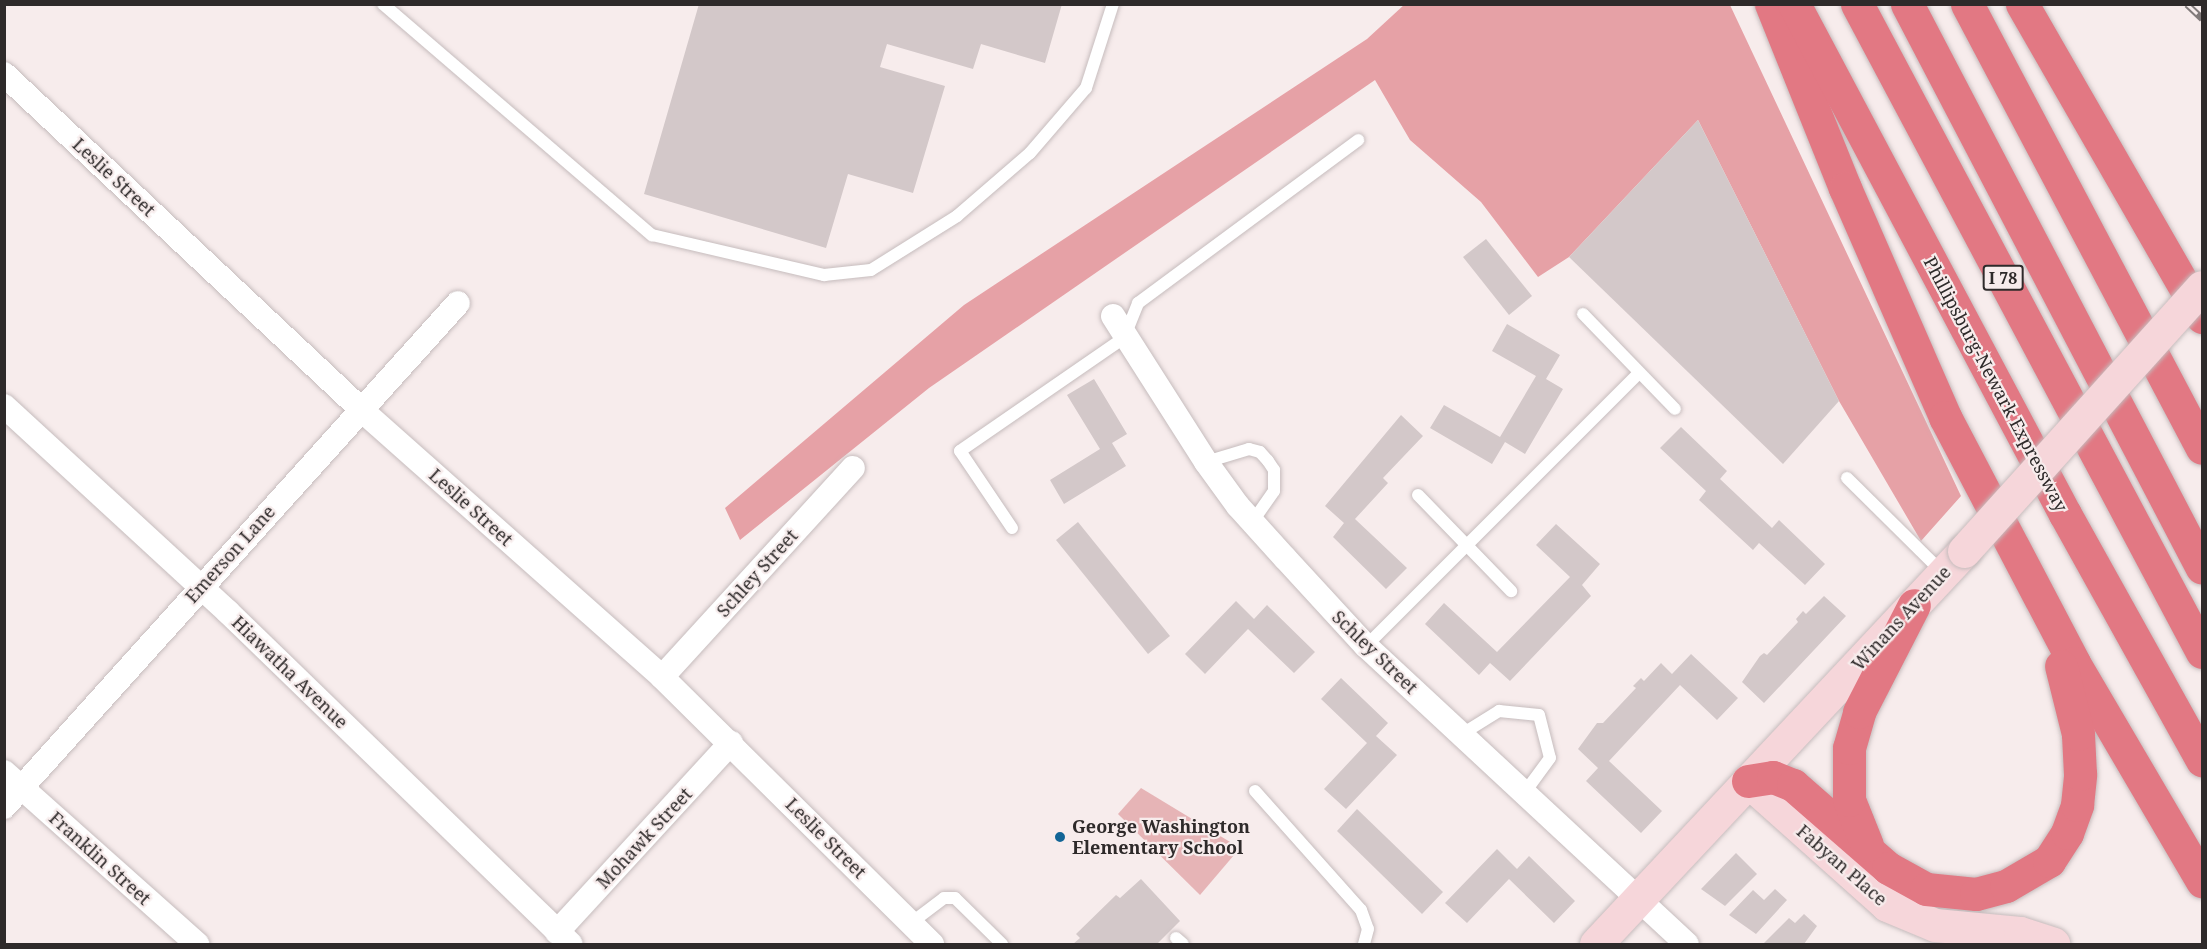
<!DOCTYPE html>
<style>
body{margin:0}
#map{position:relative;width:2207px;height:949px;overflow:hidden;background:#f7ecec;font-family:"Noto Serif",serif}
div>[style]{position:absolute}
.green>*{inset:0;background:#e6b4b6}
.forest>*{inset:0;background:#e6a1a6}
.building>*{inset:0;background:#d3c8c9}
.roads{filter:drop-shadow(0 0 2px #c6bcbd) drop-shadow(0 0 2px #c6bcbd)}
.lane>*{height:12px;margin:-6px;padding:0 6px;transform-origin:6px;border-radius:6px;background:#fff}
.street>*{height:24px;margin:-12px;padding:0 12px;transform-origin:12px;border-radius:12px;background:#fff}
.secondary>*{height:33px;margin:-16.5px;padding:0 16.5px;transform-origin:16.5px;border-radius:16.5px;background:#f6d6da}
.highway>*{height:33px;margin:-16.5px;padding:0 16.5px;transform-origin:16.5px;border-radius:16.5px;background:#e27883}
.rail>*{height:7px;margin-top:-3.5px;transform-origin:0;background:repeating-linear-gradient(90deg,#f7ecec 0 14px,#817a7a 0 28px);box-sizing:border-box;border-block:2px solid #817a7a}
.bridges{filter:drop-shadow(0 0 2px #c6bcbd) drop-shadow(0 0 2px #c6bcbd)}
.secondary-bridge>*{height:33px;margin:-16.5px;padding:0 16.5px;transform-origin:16.5px;border-radius:16.5px;background:#f6d6da}
.dots>*{width:16px;height:16px;translate:-50% -50%;box-sizing:border-box;border:3px solid #f7ecec;border-radius:50%}
span{translate:-50% -50%;white-space:nowrap;text-align:center;line-height:1.15;-webkit-text-stroke:4.5px #f7ecec;paint-order:stroke}
.shield-label span{padding:2px 4px;background:#f7ecec;border:2px solid;border-radius:4px;-webkit-text-stroke-width:0}
.shield-label{font-size:16px;color:#2e2a2a;font-weight:700}
.street-label{font-size:18px;color:#2e2a2a}
.poi-label{font-size:18px;color:#2e2a2a;font-weight:700}
.left{translate:0 -50%;text-align:left}
.frame{position:absolute;inset:0;border:6px solid #2e2a2a;pointer-events:none}
</style>
<div id="map">
<div class="green">
<div style="clip-path:polygon(1141px 788px,1240px 848px,1200px 895px,1118px 814px)"></div>
</div>
<div class="forest">
<div style="clip-path:polygon(1405px 4px,1730px 5px,1961px 496px,1921px 541px,1839px 401px,1698px 120px,1569px 257px,1538px 277px,1481px 202px,1410px 140px,1375px 80px,929px 388px,740px 540px,725px 508px,964px 305px,1367px 39px)"></div>
</div>
<div class="building">
<div style="clip-path:polygon(699px 4px,1062px 4px,1045px 63px,981px 44px,973px 69px,887px 44px,880px 67px,945px 86px,913px 193px,848px 174px,826px 248px,644px 194px)"></div>
<div style="clip-path:polygon(1698px 120px,1839px 401px,1783px 464px,1569px 257px)"></div>
<div style="clip-path:polygon(1486px 239px,1532px 296px,1509px 315px,1463px 257px)"></div>
<div style="clip-path:polygon(1507px 324px,1560px 355px,1546px 379px,1563px 389px,1525px 454px,1505px 442px,1492px 464px,1430px 428px,1444px 405px,1500px 437px,1536px 376px,1492px 351px)"></div>
<div style="clip-path:polygon(1094px 379px,1127px 434px,1112px 443px,1126px 466px,1064px 504px,1050px 480px,1100px 449px,1067px 395px)"></div>
<div style="clip-path:polygon(1401px 415px,1423px 436px,1383px 478px,1388px 483px,1355px 519px,1407px 568px,1386px 589px,1333px 537px,1344px 523px,1325px 506px)"></div>
<div style="clip-path:polygon(1681px 427px,1727px 471px,1720px 479px,1772px 528px,1779px 520px,1825px 564px,1805px 585px,1759px 543px,1753px 550px,1699px 500px,1706px 491px,1660px 448px)"></div>
<div style="clip-path:polygon(1078px 522px,1170px 636px,1148px 654px,1056px 540px)"></div>
<div style="clip-path:polygon(1556px 524px,1600px 564px,1582px 585px,1591px 596px,1510px 681px,1490px 663px,1479px 675px,1425px 624px,1444px 603px,1497px 652px,1570px 577px,1536px 545px)"></div>
<div style="clip-path:polygon(1824px 596px,1846px 616px,1764px 703px,1742px 682px,1760px 656px,1764px 653px,1767px 655px,1798px 622px,1796px 619px,1803px 611px,1806px 614px)"></div>
<div style="clip-path:polygon(1236px 601px,1254px 619px,1267px 605px,1315px 652px,1294px 673px,1248px 629px,1205px 674px,1185px 654px)"></div>
<div style="clip-path:polygon(1691px 654px,1738px 698px,1717px 720px,1680px 685px,1609px 761px,1662px 811px,1641px 833px,1586px 781px,1598px 768px,1578px 749px,1597px 723px,1603px 723px,1636px 688px,1633px 686px,1641px 678px,1644px 681px,1661px 663px,1672px 674px)"></div>
<div style="clip-path:polygon(1341px 678px,1388px 723px,1376px 736px,1397px 755px,1346px 809px,1324px 789px,1367px 743px,1321px 699px)"></div>
<div style="clip-path:polygon(1357px 809px,1443px 892px,1422px 914px,1337px 831px)"></div>
<div style="clip-path:polygon(1497px 849px,1517px 869px,1529px 856px,1575px 901px,1554px 923px,1509px 879px,1467px 923px,1445px 903px)"></div>
<div style="clip-path:polygon(1736px 853px,1757px 874px,1725px 906px,1701px 889px)"></div>
<div style="clip-path:polygon(1141px 879px,1180px 921px,1157px 944px,1073px 944px,1080px 938px,1076px 934px,1116px 895px,1120px 898px)"></div>
<div style="clip-path:polygon(1775px 889px,1787px 900px,1756px 934px,1729px 915px,1753px 890px,1764px 900px)"></div>
<div style="clip-path:polygon(1804px 914px,1817px 926px,1804px 944px,1763px 944px,1789px 918px,1795px 923px)"></div>
</div>
<div class="roads">
<div class="lane">
<div style="left:383px;top:4px;width:355px;rotate:40.7deg"></div>
<div style="left:652px;top:235px;width:177px;rotate:13.1deg"></div>
<div style="left:824px;top:275px;width:47px;rotate:-6.1deg"></div>
<div style="left:871px;top:270px;width:102px;rotate:-32.1deg"></div>
<div style="left:957px;top:216px;width:96px;rotate:-40.8deg"></div>
<div style="left:1030px;top:153px;width:86px;rotate:-49.3deg"></div>
<div style="left:1086px;top:88px;width:88px;rotate:-72.2deg"></div>
<div style="left:1583px;top:314px;width:132px;rotate:45.9deg"></div>
<div style="left:1206px;top:462px;width:45px;rotate:-16.8deg"></div>
<div style="left:1249px;top:449px;width:11px;rotate:15deg"></div>
<div style="left:1260px;top:452px;width:12px;rotate:48deg"></div>
<div style="left:1268px;top:461px;width:11px;rotate:56deg"></div>
<div style="left:1274px;top:470px;width:21px;rotate:90deg"></div>
<div style="left:1274px;top:491px;width:38px;rotate:125deg"></div>
<div style="left:1847px;top:478px;width:134px;rotate:44.7deg"></div>
<div style="left:1418px;top:495px;width:134px;rotate:45.9deg"></div>
<div style="left:1012px;top:528px;width:93px;rotate:-124deg"></div>
<div style="left:960px;top:451px;width:199px;rotate:-34.6deg"></div>
<div style="left:1124px;top:338px;width:38px;rotate:-68deg"></div>
<div style="left:1138px;top:303px;width:274px;rotate:-36.5deg"></div>
<div style="left:1366px;top:646px;width:386px;rotate:-45deg"></div>
<div style="left:1462px;top:734px;width:44px;rotate:-31.9deg"></div>
<div style="left:1499px;top:711px;width:40px;rotate:5.7deg"></div>
<div style="left:1539px;top:715px;width:44px;rotate:75.7deg"></div>
<div style="left:1550px;top:758px;width:42px;rotate:126.3deg"></div>
<div style="left:1255px;top:791px;width:159px;rotate:48.3deg"></div>
<div style="left:1361px;top:910px;width:20px;rotate:70deg"></div>
<div style="left:1368px;top:929px;width:16px;rotate:105deg"></div>
<div style="left:911px;top:923px;width:41px;rotate:-37.1deg"></div>
<div style="left:944px;top:898px;width:11px"></div>
<div style="left:955px;top:898px;width:66px;rotate:44.4deg"></div>
<div style="left:1176px;top:938px;width:9px;rotate:41deg"></div>
</div>
<div class="street">
<div style="left:4px;top:74px;width:497px;rotate:43.2deg"></div>
<div style="left:366px;top:414px;width:396px;rotate:41.6deg"></div>
<div style="left:662px;top:677px;width:380px;rotate:44.7deg"></div>
<div style="left:1113px;top:316px;width:173px;rotate:57.5deg"></div>
<div style="left:1206px;top:462px;width:54px;rotate:54deg"></div>
<div style="left:1238px;top:506px;width:70px;rotate:47.9deg"></div>
<div style="left:1285px;top:558px;width:120px;rotate:47.4deg"></div>
<div style="left:1366px;top:646px;width:438px;rotate:42.9deg"></div>
<div style="left:4px;top:406px;width:304px;rotate:42.6deg"></div>
<div style="left:228px;top:612px;width:477px;rotate:44.1deg"></div>
<div style="left:662px;top:677px;width:283px;rotate:-47.6deg"></div>
<div style="left:4px;top:772px;width:259px;rotate:41.7deg"></div>
<div style="left:4px;top:807px;width:678px;rotate:-47.99deg"></div>
<div style="left:557px;top:932px;width:257px;rotate:-47.4deg"></div>
</div>
<div class="secondary">
<div style="left:1748px;top:781px;width:186px;rotate:41.7deg"></div>
<div style="left:1887px;top:905px;width:52px;rotate:22.6deg"></div>
<div style="left:1935px;top:925px;width:85px;rotate:5.4deg"></div>
<div style="left:2020px;top:933px;width:35px;rotate:18deg"></div>
<div style="left:1596px;top:944px;width:538px;rotate:-46.88deg"></div>
</div>
<div class="highway">
<div style="left:1771px;top:4px;width:198px;rotate:68.1deg"></div>
<div style="left:1845px;top:188px;width:250px;rotate:66.4deg"></div>
<div style="left:1945px;top:417px;width:278px;rotate:62.3deg"></div>
<div style="left:2074px;top:663px;width:253px;rotate:59.6deg"></div>
<div style="left:1794px;top:4px;width:578px;rotate:62.02deg"></div>
<div style="left:2065px;top:514px;width:282px;rotate:60.9deg"></div>
<div style="left:1857px;top:4px;width:734px;rotate:61.97deg"></div>
<div style="left:1907px;top:4px;width:636px;rotate:62.39deg"></div>
<div style="left:1967px;top:4px;width:502px;rotate:62.11deg"></div>
<div style="left:2022px;top:4px;width:361px;rotate:60.1deg"></div>
<div style="left:1748px;top:781px;width:25px;rotate:-9deg"></div>
<div style="left:1773px;top:777px;width:22px;rotate:22deg"></div>
<div style="left:1793px;top:785px;width:126px;rotate:41.1deg"></div>
<div style="left:1888px;top:868px;width:43px;rotate:28.9deg"></div>
<div style="left:1926px;top:889px;width:50px;rotate:5.7deg"></div>
<div style="left:1976px;top:894px;width:31px;rotate:-15deg"></div>
<div style="left:2006px;top:886px;width:50px;rotate:-30.2deg"></div>
<div style="left:2049px;top:861px;width:33px;rotate:-57deg"></div>
<div style="left:2067px;top:833px;width:30px;rotate:-70deg"></div>
<div style="left:2077px;top:805px;width:31px;rotate:-84deg"></div>
<div style="left:2080px;top:774px;width:40px;rotate:-92.9deg"></div>
<div style="left:2078px;top:734px;width:70px;rotate:-104deg"></div>
<div style="left:1867px;top:845px;width:48px;rotate:-111.8deg"></div>
<div style="left:1849px;top:800px;width:52px;rotate:-90deg"></div>
<div style="left:1849px;top:748px;width:37px;rotate:-74deg"></div>
<div style="left:1859px;top:712px;width:120px;rotate:-62.8deg"></div>
</div>
</div>
<div class="rail">
<div style="left:2187px;top:4px;width:21px;rotate:43deg"></div>
</div>
<div class="bridges">
<div class="secondary-bridge">
<div style="left:1964px;top:551px;width:355px;rotate:-48deg"></div>
</div>
</div>
<div class="dots">
<div style="left:1060px;top:837px;background:#126596"></div>
</div>
<div class="shield-label">
<span style="left:2003px;top:278px">I 78</span>
</div>
<div class="street-label">
<span style="left:114px;top:177px;rotate:43deg">Leslie Street</span>
<span style="left:1996px;top:384px;rotate:62deg">Phillipsburg-Newark Expressway</span>
<span style="left:471px;top:507px;rotate:42deg">Leslie Street</span>
<span style="left:230px;top:554px;rotate:-48deg">Emerson Lane</span>
<span style="left:757px;top:573px;rotate:-48deg">Schley Street</span>
<span style="left:1901px;top:618px;rotate:-47deg">Winans Avenue</span>
<span style="left:1375px;top:652px;rotate:44deg">Schley Street</span>
<span style="left:290px;top:672px;rotate:44deg">Hiawatha Avenue</span>
<span style="left:644px;top:838px;rotate:-47deg">Mohawk Street</span>
<span style="left:826px;top:838px;rotate:45deg">Leslie Street</span>
<span style="left:100px;top:858px;rotate:42deg">Franklin Street</span>
<span style="left:1842px;top:865px;rotate:41deg">Fabyan Place</span>
</div>
<div class="poi-label">
<span class="left" style="left:1072px;top:837px">George Washington<br>Elementary School</span>
</div>
<div class="frame"></div>
</div>
